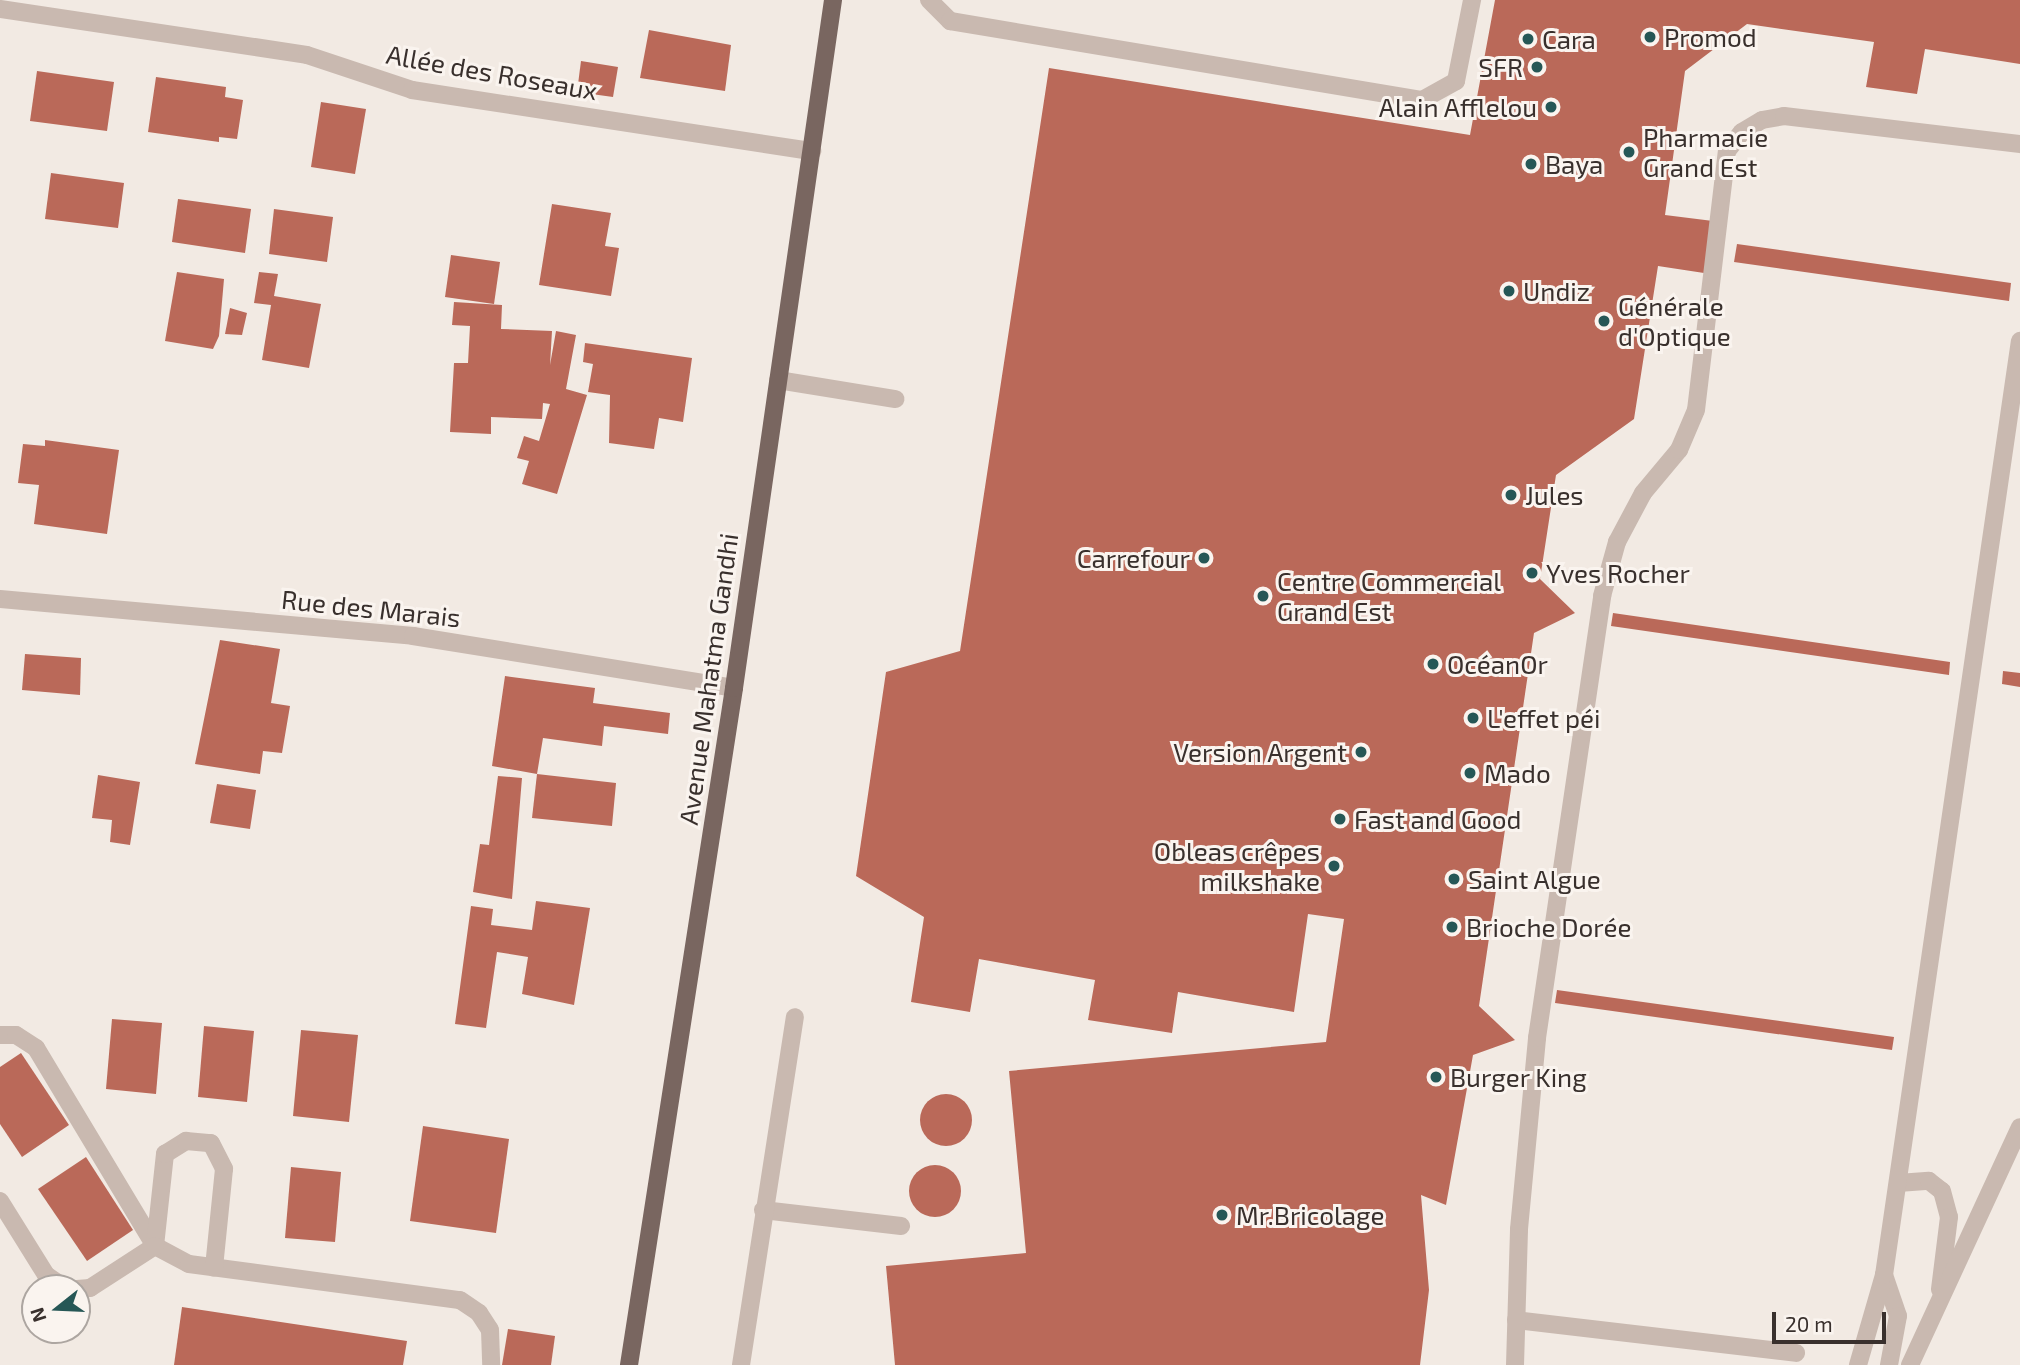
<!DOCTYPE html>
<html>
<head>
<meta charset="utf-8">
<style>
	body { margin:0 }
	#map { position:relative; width:2020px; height:1365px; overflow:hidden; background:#f2eae3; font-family:"Exo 2",sans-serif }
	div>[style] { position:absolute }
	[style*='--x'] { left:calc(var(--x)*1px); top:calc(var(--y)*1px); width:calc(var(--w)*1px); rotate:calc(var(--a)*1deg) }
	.building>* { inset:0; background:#ba6959 }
	.round { border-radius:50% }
	.minor>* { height:18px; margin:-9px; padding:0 9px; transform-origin:9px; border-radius:9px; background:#c9b9b0 }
	.major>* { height:18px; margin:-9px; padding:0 9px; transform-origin:9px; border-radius:9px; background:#796660 }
	.dots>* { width:19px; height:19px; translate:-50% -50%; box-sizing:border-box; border:4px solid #faf4ef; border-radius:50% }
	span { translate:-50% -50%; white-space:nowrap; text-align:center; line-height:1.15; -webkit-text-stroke:6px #faf4ef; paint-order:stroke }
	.poi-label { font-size:26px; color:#39302d }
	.left { translate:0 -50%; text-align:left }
	.right { translate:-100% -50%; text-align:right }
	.street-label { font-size:26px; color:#39302d }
	.north { position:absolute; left:21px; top:1274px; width:70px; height:70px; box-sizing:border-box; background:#faf4ef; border:2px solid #ada6a1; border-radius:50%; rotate:252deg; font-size:19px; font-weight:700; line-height:28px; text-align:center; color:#39302d }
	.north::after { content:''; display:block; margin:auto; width:24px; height:32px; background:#265756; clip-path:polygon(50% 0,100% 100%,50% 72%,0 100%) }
	.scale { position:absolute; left:1772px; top:1312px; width:114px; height:32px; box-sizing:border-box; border:4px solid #39302d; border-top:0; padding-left:9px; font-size:21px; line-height:24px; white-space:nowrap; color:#39302d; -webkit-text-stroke:5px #faf4ef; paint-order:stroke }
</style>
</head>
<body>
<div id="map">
	<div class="building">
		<div style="clip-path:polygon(1495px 0,2020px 0,2020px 64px,1925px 49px,1917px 94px,1866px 87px,1874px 42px,1747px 24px,1685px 71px,1665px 215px,1713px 221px,1704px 273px,1658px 266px,1634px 419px,1556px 475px,1540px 579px,1575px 613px,1534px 633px,1479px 1006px,1515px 1040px,1473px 1055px,1446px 1205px,1421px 1195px,1429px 1290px,1420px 1365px,895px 1365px,886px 1266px,1026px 1253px,1009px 1071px,1326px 1042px,1344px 919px,1308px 914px,1294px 1012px,1178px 992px,1172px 1033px,1088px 1020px,1095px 980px,979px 959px,970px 1012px,911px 1002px,924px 917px,856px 876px,886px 672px,960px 651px,1049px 68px,1470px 135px)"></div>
		<div style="clip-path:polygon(649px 30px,731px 45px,725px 91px,640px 78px)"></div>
		<div style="clip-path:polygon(581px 61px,618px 67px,613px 97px,577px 92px)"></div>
		<div style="clip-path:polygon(37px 71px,114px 82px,107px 131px,30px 121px)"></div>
		<div style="clip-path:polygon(156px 77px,226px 87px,225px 97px,243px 100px,237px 139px,219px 137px,219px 142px,148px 132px)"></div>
		<div style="clip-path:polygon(321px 102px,366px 109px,355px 174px,311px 167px)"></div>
		<div style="clip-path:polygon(51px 173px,124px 183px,118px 228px,45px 219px)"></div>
		<div style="clip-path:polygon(178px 199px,251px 209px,245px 253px,172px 242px)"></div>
		<div style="clip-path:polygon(552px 204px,611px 213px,605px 246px,619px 248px,611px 296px,539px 285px)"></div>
		<div style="clip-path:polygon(274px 209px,333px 217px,327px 262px,269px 254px)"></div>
		<div style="clip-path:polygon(1737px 244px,2011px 283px,2009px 301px,1734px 262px)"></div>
		<div style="clip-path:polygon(451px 255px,500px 262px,494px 304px,445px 297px)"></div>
		<div style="clip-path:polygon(177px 272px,224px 279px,219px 336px,213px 349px,165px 341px)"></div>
		<div style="clip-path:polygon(259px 272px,278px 274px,274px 296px,321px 304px,309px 368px,262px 360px,271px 305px,254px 303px)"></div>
		<div style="clip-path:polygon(454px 302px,502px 305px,501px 329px,552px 331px,550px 365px,556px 331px,576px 335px,566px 389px,587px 395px,557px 494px,522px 484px,529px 461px,517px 458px,524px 436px,539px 441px,550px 404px,543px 403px,542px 419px,491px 417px,491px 434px,450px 432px,454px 363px,468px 363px,470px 326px,452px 325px)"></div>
		<div style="clip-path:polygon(230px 308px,247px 313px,242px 335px,225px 334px)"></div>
		<div style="clip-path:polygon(585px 343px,692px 358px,683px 422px,659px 418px,654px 449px,609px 443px,610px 395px,588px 392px,593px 364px,583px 362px)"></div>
		<div style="clip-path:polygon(45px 440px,119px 450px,107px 534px,34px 524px,39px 485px,18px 483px,23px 444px,45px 446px)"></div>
		<div style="clip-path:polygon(1613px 613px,1950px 662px,1949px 675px,1611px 626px)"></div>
		<div style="clip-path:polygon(220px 640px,280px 649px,271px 703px,290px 706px,282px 753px,263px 751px,260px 774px,195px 764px)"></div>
		<div style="clip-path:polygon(25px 654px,81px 658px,80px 695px,22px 690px)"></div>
		<div style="clip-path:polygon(2003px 671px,2020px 673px,2020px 687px,2002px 684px)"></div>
		<div style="clip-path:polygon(505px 676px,595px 688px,593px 703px,670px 713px,668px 734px,604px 726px,602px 746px,543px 738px,537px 774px,492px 766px)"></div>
		<div style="clip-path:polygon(537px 774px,616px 783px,612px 826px,532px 818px)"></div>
		<div style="clip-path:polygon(98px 775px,140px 782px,130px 845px,110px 842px,112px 820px,92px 818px)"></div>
		<div style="clip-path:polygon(498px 776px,522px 778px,512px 899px,473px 892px,480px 844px,489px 845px)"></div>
		<div style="clip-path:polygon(217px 784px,256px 790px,250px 829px,210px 823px)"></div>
		<div style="clip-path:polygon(536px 901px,590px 908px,574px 1005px,522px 994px,528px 957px,497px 952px,486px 1028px,455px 1024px,471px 906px,493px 909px,491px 925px,532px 930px)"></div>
		<div style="clip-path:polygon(1557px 990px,1894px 1037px,1892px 1050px,1555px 1003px)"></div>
		<div style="clip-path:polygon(112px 1019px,162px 1023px,156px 1094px,106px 1089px)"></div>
		<div style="clip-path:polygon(204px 1026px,254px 1031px,247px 1102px,198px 1097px)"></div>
		<div style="clip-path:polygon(301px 1030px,358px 1035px,349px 1122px,293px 1116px)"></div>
		<div style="clip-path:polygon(21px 1053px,69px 1125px,22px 1157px,0 1124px,0 1067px)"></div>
		<div class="round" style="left:920px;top:1094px;width:52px;height:52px"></div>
		<div style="clip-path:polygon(423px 1126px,509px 1139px,496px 1233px,410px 1221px)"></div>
		<div style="clip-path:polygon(86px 1157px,133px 1230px,87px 1261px,38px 1189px)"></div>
		<div class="round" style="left:909px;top:1165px;width:52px;height:52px"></div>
		<div style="clip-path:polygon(291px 1167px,341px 1172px,335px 1242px,285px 1238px)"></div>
		<div style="clip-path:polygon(182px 1307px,407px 1341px,403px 1365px,174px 1365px)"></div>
		<div style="clip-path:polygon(508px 1329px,555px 1336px,551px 1365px,502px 1365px)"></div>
	</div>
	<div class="minor">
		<div style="--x:929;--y:0;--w:30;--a:45"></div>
		<div style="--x:950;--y:21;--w:479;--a:9.5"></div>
		<div style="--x:1422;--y:100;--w:39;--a:-29"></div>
		<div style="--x:1456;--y:81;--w:83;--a:-78.8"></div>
		<div style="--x:0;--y:9;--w:310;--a:8.5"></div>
		<div style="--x:307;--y:55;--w:111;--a:18.4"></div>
		<div style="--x:412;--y:90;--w:405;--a:8.7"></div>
		<div style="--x:778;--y:380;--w:119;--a:9.2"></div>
		<div style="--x:0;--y:599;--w:415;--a:5.1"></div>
		<div style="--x:413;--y:636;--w:325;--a:9.2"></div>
		<div style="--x:0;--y:1035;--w:16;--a:0"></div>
		<div style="--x:16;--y:1035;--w:24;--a:33"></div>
		<div style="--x:36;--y:1048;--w:231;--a:59"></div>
		<div style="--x:155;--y:1246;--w:38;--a:28"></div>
		<div style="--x:189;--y:1264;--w:273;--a:7.6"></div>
		<div style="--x:460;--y:1300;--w:23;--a:34"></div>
		<div style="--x:479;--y:1313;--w:20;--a:57"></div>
		<div style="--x:490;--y:1330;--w:35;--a:88"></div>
		<div style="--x:1898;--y:1183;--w:31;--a:-4"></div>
		<div style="--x:1929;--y:1181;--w:16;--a:38"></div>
		<div style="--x:1942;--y:1191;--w:27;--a:75"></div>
		<div style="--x:1949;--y:1217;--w:73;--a:97.1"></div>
		<div style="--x:0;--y:1201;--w:87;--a:58.1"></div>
		<div style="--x:46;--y:1275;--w:23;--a:34"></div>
		<div style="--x:763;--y:1210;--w:139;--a:6.6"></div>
		<div style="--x:155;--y:1246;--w:93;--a:-83.8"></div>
		<div style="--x:165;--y:1154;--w:25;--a:-32"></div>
		<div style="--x:186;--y:1141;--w:25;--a:5"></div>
		<div style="--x:211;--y:1143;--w:29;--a:63"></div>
		<div style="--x:224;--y:1169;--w:99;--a:95.8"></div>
		<div style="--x:1884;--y:1275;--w:43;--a:71.1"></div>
		<div style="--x:1898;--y:1316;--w:50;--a:100.4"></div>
		<div style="--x:77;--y:1289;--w:13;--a:-4"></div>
		<div style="--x:90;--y:1288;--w:77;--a:-32.9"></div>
		<div style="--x:1516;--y:1320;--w:282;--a:6.7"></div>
		<div style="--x:741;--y:1365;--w:352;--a:-81.2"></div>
		<div style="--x:1515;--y:1365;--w:136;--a:-88.3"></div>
		<div style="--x:1519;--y:1229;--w:192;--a:-84.6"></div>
		<div style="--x:1537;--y:1038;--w:447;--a:-81.6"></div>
		<div style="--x:1602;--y:596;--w:56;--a:-74.5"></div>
		<div style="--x:1617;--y:542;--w:55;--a:-62"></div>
		<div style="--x:1643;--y:493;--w:56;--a:-50.1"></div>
		<div style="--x:1679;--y:450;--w:43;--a:-67"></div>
		<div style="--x:1696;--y:410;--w:261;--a:-83.2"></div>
		<div style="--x:1727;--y:151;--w:24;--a:-52"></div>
		<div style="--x:1742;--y:132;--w:23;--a:-31"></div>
		<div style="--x:1762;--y:120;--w:22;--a:-10"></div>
		<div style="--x:1784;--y:116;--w:238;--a:6.8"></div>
		<div style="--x:1858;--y:1365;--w:94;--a:-73.9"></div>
		<div style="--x:1884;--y:1275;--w:944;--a:-81.72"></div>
		<div style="--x:1910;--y:1365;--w:262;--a:-65.2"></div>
	</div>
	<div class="major">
		<div style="--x:629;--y:1365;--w:685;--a:-81.18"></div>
		<div style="--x:734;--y:688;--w:695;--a:-81.81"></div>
	</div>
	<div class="dots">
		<div style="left:1650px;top:37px;background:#265756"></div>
		<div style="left:1528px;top:39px;background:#265756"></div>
		<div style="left:1537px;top:67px;background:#265756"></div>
		<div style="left:1551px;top:107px;background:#265756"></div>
		<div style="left:1629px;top:152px;background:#265756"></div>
		<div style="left:1531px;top:164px;background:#265756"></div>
		<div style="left:1509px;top:291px;background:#265756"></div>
		<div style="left:1604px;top:321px;background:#265756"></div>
		<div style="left:1511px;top:495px;background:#265756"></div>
		<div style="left:1204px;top:558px;background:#265756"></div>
		<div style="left:1532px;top:573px;background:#265756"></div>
		<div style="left:1263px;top:596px;background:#265756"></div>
		<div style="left:1433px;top:664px;background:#265756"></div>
		<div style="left:1473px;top:718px;background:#265756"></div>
		<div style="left:1361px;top:752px;background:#265756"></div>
		<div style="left:1470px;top:773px;background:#265756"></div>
		<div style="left:1340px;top:819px;background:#265756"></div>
		<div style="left:1334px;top:866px;background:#265756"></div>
		<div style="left:1454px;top:879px;background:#265756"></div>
		<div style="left:1452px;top:927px;background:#265756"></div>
		<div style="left:1436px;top:1077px;background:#265756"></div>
		<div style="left:1222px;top:1215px;background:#265756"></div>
	</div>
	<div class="poi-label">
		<span class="left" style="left:1664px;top:37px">Promod</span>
		<span class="left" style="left:1542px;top:39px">Cara</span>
		<span class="right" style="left:1523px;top:67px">SFR</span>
		<span class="right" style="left:1537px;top:107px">Alain Afflelou</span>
		<span class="left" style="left:1643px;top:152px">Pharmacie<br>Grand Est</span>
		<span class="left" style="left:1545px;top:164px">Baya</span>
		<span class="left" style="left:1523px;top:291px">Undiz</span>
		<span class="left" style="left:1618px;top:321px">Générale<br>d'Optique</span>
		<span class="left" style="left:1525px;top:495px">Jules</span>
		<span class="right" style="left:1190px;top:558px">Carrefour</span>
		<span class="left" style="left:1546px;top:573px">Yves Rocher</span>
		<span class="left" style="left:1277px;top:596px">Centre Commercial<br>Grand Est</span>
		<span class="left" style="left:1447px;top:664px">OcéanOr</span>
		<span class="left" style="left:1487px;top:718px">L'effet péi</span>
		<span class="right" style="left:1347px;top:752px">Version Argent</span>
		<span class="left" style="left:1484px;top:773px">Mado</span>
		<span class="left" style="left:1354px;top:819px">Fast and Good</span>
		<span class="right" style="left:1320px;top:866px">Obleas crêpes<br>milkshake</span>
		<span class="left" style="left:1468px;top:879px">Saint Algue</span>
		<span class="left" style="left:1466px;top:927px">Brioche Dorée</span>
		<span class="left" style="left:1450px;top:1077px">Burger King</span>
		<span class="left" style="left:1236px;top:1215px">Mr.Bricolage</span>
	</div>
	<div class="street-label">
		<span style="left:492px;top:72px;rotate:10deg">Allée des Roseaux</span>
		<span style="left:371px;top:608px;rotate:6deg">Rue des Marais</span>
		<span style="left:708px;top:679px;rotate:-82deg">Avenue Mahatma Gandhi</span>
	</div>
	<div class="north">N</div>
	<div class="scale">20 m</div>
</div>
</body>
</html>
